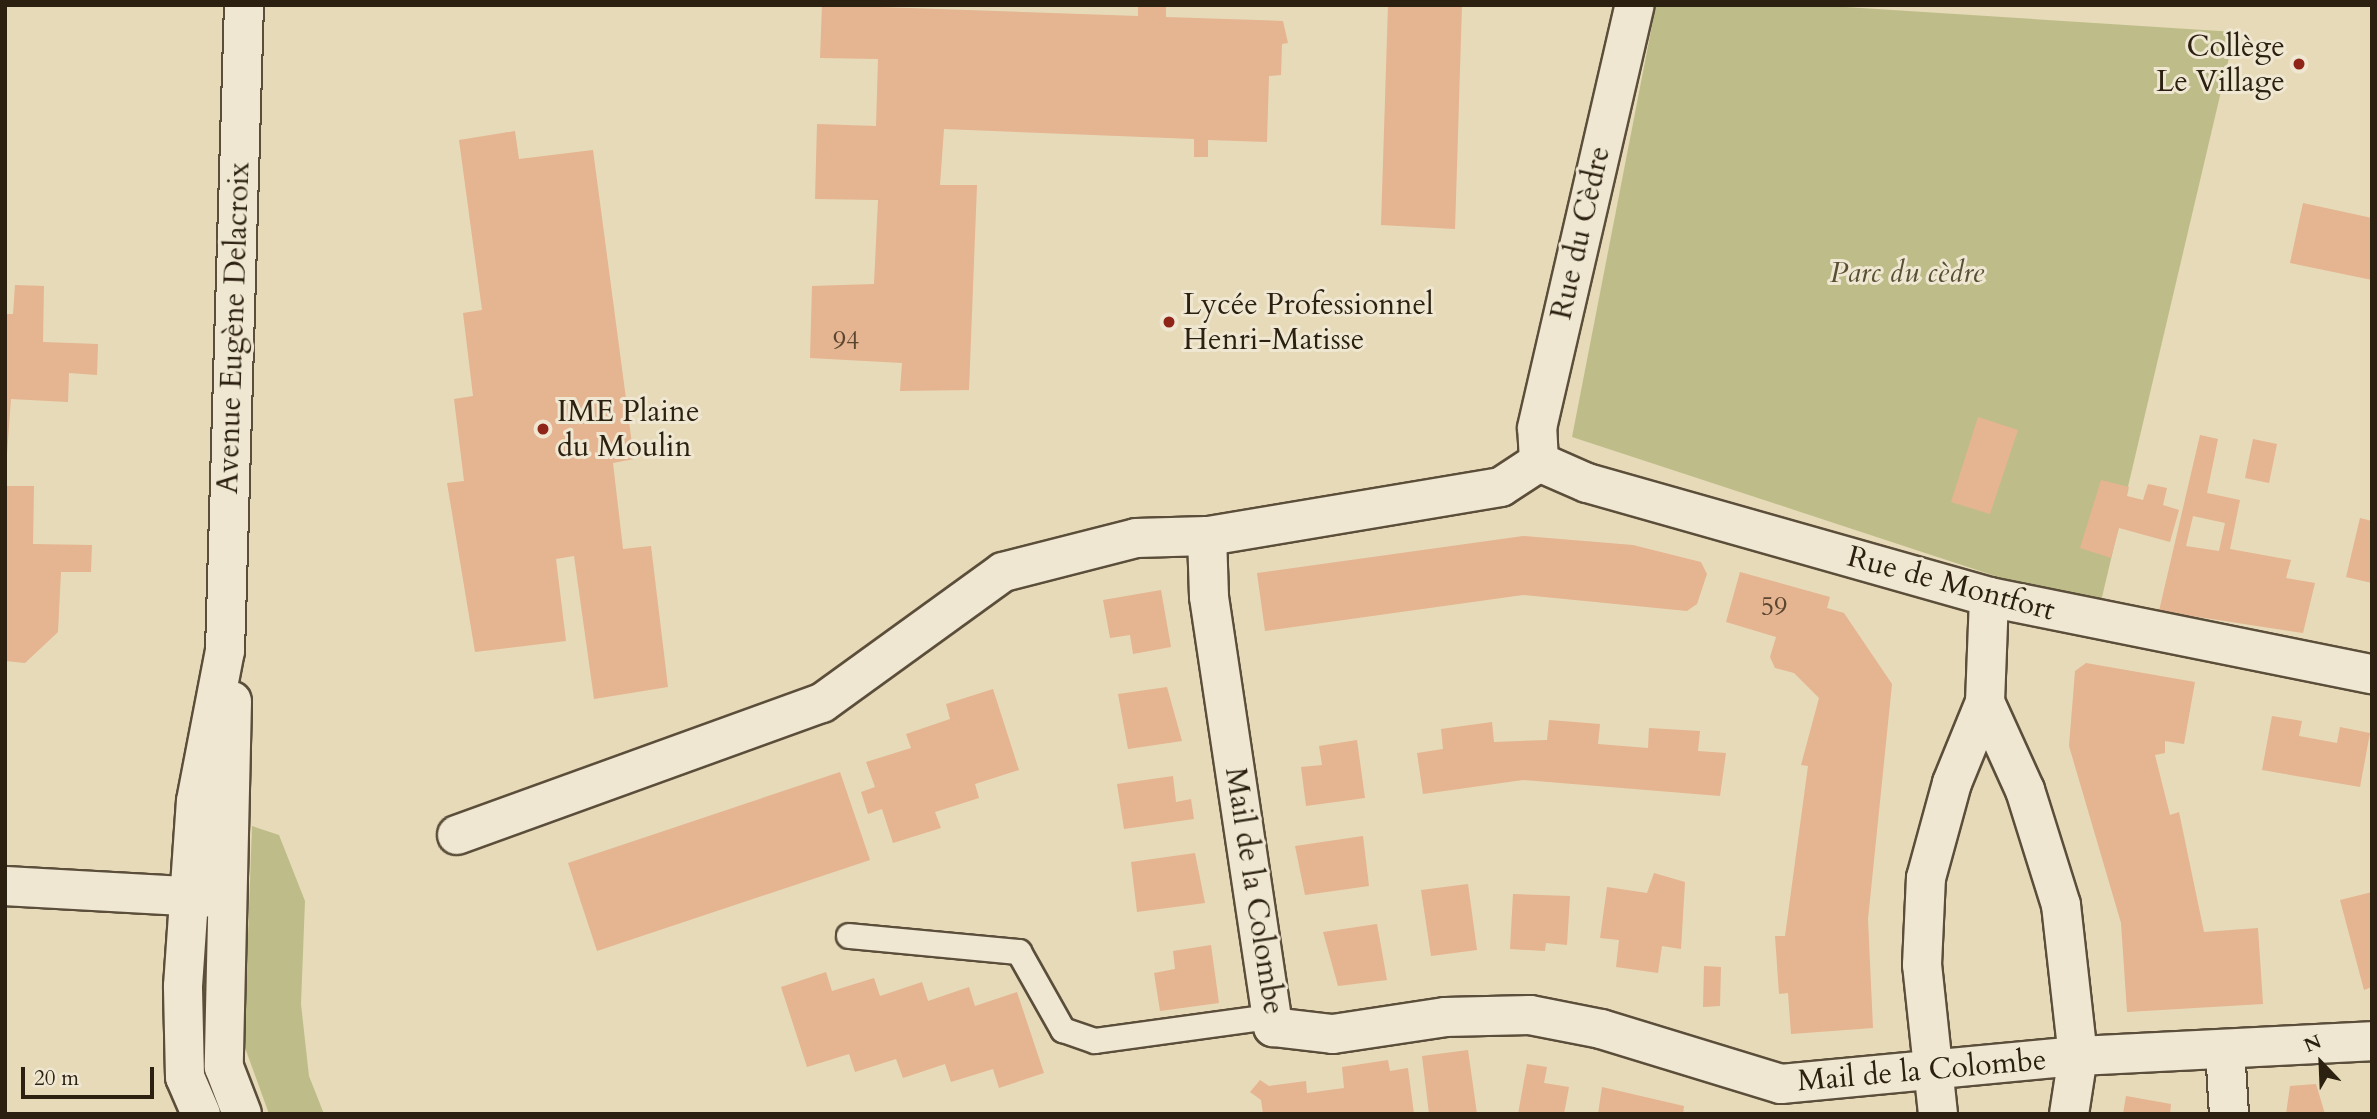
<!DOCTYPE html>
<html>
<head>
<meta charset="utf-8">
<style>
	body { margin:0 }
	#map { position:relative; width:2377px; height:1119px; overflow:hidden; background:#e7dab8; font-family:Cardo,serif }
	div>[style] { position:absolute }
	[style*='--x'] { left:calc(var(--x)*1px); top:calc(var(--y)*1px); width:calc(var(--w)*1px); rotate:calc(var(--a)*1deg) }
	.green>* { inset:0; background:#bebd89 }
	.building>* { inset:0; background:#e5b491 }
	.roads { filter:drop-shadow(2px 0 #5b4e3a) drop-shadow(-2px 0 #5b4e3a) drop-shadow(0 2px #5b4e3a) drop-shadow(0 -2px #5b4e3a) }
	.service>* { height:24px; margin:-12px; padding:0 12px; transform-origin:12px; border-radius:12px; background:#efe7d1 }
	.minor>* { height:38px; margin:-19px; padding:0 19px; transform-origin:19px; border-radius:19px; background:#efe7d1 }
	.secondary>* { height:38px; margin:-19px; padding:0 19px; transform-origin:19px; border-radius:19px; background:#efe7d1 }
	.dots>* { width:19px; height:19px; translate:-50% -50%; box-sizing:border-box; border:4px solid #efe7d1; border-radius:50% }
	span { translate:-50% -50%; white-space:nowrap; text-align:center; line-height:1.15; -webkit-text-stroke:6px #efe7d1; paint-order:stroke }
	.number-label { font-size:26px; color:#5a4530 }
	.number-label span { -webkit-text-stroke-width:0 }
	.poi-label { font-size:30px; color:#2c2010 }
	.right { translate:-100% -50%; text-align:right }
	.left { translate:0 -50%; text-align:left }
	.street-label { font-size:30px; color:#2c2010 }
	.park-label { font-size:30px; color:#584f34; font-style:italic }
	.frame { position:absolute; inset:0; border:7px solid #2c2010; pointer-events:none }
	.north { position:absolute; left:2286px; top:1028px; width:70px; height:70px; -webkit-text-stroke:5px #efe7d1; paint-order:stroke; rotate:337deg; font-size:19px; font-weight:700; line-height:28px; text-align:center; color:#2c2010 }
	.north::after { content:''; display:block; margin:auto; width:24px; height:32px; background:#2c2010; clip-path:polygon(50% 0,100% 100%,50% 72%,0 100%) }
	.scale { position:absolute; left:21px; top:1067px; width:133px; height:32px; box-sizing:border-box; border:4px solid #2c2010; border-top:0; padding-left:9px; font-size:21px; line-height:24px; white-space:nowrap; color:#2c2010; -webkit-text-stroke:5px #efe7d1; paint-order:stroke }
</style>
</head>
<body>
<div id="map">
	<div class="green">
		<div style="clip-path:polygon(1656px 5px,1814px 5px,2235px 32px,2099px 610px,1572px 437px)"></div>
		<div style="clip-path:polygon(252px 826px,279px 835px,305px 901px,301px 1004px,309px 1076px,324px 1114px,269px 1114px,244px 1045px)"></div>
	</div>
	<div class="building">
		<div style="clip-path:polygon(822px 5px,1138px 16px,1138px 5px,1166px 5px,1166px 17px,1283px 21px,1288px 43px,1282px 44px,1281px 75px,1269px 76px,1267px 142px,1208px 140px,1208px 157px,1194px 157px,1194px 139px,944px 129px,940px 185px,977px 185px,969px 390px,900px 391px,902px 363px,810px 358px,812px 286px,874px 284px,878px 200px,815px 199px,817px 124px,876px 126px,878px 59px,820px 58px)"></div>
		<div style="clip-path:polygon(1388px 5px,1462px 5px,1455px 229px,1381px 225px)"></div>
		<div style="clip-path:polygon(515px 131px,519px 159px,593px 150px,634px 459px,613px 463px,623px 549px,651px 546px,668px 687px,594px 699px,574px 556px,556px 559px,566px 641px,475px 652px,447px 483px,464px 481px,454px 399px,473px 396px,463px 313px,482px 310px,459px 140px)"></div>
		<div style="clip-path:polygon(2303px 203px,2372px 218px,2372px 280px,2290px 263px)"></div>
		<div style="clip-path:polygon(15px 285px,44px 286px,43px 342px,98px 344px,97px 375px,69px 373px,68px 402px,11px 399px,5px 481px,5px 314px,13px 314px)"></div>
		<div style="clip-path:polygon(1978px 417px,2018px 430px,1990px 514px,1951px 502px)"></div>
		<div style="clip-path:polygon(evenodd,2200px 435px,2218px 439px,2207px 493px,2240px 500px,2230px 549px,2291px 560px,2286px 578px,2315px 583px,2303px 633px,2159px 611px,2200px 435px,2193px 516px,2225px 523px,2219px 551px,2186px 546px,2193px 516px)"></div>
		<div style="clip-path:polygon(2253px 439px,2277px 444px,2269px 483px,2245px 478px)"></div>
		<div style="clip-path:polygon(2101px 480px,2129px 487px,2127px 496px,2143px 500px,2148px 484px,2167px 488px,2163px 505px,2179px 510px,2170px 542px,2119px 528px,2111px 558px,2080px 548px)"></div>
		<div style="clip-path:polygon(5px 486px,34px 486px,33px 544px,92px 545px,91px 572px,61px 572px,58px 632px,25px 663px,5px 661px)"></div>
		<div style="clip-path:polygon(2360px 518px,2372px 521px,2372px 583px,2346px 577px)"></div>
		<div style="clip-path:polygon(1523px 536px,1633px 545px,1701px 562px,1707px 574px,1697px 604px,1687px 611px,1523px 595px,1265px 631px,1257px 573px)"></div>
		<div style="clip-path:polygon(1740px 572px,1830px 597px,1827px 608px,1844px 613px,1892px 684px,1868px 919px,1873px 1028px,1791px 1034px,1788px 993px,1779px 994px,1775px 936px,1785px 936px,1808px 766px,1801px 765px,1819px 698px,1794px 673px,1775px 668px,1770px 657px,1776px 637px,1726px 622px)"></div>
		<div style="clip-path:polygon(1161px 590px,1171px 647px,1133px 654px,1130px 635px,1110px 638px,1103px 600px)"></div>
		<div style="clip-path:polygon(2086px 663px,2195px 682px,2184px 744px,2165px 741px,2165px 753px,2155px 755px,2170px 815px,2179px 812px,2204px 932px,2258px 928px,2263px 1004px,2127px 1012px,2121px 923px,2069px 746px,2075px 671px)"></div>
		<div style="clip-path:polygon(1167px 687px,1182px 741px,1128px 749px,1118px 694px)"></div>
		<div style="clip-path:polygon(993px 689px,1019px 770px,975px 784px,979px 798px,935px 812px,941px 828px,893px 843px,882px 809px,868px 814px,861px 792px,875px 787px,866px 762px,911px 748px,906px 734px,950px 719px,946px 704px)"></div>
		<div style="clip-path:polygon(2272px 716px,2302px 721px,2299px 736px,2337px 743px,2340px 727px,2370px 733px,2360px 787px,2262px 770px)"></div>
		<div style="clip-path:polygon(1549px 720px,1600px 724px,1598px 744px,1648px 748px,1649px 728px,1700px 731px,1698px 751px,1726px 753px,1720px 796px,1523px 780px,1423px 794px,1417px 753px,1443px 749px,1441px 729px,1492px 722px,1494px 742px,1547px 740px)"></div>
		<div style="clip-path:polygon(1357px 740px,1365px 798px,1306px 806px,1301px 767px,1322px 765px,1319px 746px)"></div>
		<div style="clip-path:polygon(840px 772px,870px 860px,597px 951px,568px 863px)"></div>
		<div style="clip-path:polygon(1173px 776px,1176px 802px,1191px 799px,1194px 819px,1124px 829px,1117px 784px)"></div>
		<div style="clip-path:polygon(1363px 836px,1369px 886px,1305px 895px,1295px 846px)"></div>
		<div style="clip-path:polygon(1195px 853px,1205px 903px,1137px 912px,1131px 862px)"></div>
		<div style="clip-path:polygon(1654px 873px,1685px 882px,1681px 949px,1662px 946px,1658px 973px,1616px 967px,1619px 940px,1600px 938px,1607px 887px,1647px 893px)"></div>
		<div style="clip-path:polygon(1468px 884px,1477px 950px,1431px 956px,1421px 890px)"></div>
		<div style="clip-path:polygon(2372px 892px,2372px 987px,2364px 990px,2340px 900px)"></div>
		<div style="clip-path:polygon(1513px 894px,1570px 896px,1567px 945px,1546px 943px,1545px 951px,1510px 949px)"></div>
		<div style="clip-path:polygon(1377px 924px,1387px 980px,1338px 986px,1323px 932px)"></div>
		<div style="clip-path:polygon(1211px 945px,1219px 1003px,1160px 1011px,1154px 973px,1175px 969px,1173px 951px)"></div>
		<div style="clip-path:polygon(1704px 966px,1721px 967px,1720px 1006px,1703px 1007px)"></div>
		<div style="clip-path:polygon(826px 972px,832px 991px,874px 978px,880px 996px,922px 982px,928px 1001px,969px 987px,975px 1006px,1017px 992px,1044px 1073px,999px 1088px,993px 1069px,951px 1082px,945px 1064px,903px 1078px,896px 1059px,855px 1072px,849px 1054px,807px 1067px,781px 987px)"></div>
		<div style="clip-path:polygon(1468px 1050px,1477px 1114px,1429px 1114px,1422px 1056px)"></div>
		<div style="clip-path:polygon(1388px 1060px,1390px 1071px,1408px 1068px,1414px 1114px,1263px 1114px,1261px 1100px,1250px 1092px,1260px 1080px,1269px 1086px,1306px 1081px,1307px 1093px,1344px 1088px,1342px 1067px)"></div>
		<div style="clip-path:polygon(1527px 1064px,1547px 1067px,1544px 1083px,1569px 1087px,1564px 1114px,1518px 1114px)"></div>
		<div style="clip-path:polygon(2316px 1084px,2325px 1114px,2286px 1114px,2290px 1086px)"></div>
		<div style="clip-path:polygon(1602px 1087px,1684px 1106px,1683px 1114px,1598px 1114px)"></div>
		<div style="clip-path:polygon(2126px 1096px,2171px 1104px,2170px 1114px,2123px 1114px)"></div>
	</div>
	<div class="roads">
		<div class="service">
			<div style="--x:849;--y:936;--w:171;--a:5.4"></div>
			<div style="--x:1019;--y:952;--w:90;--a:60.6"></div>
			<div style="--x:1063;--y:1030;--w:34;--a:19"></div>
			<div style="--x:1095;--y:1041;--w:178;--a:-7.8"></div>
		</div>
		<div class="minor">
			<div style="--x:1539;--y:462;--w:45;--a:146.7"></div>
			<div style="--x:1501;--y:487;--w:298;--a:170.5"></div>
			<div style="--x:1207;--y:536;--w:61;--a:88.1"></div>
			<div style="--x:1209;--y:597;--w:435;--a:81.5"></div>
			<div style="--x:1273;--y:1027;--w:60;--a:6.7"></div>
			<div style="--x:1333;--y:1034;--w:113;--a:-8.6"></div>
			<div style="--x:1445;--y:1017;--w:85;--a:-1.3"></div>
			<div style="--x:1530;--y:1015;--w:72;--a:11.2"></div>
			<div style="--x:1601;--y:1029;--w:188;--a:17"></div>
			<div style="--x:1781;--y:1084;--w:298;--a:-5.4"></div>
			<div style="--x:2078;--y:1056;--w:294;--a:-2.9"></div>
			<div style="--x:1539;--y:462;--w:52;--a:23.6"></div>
			<div style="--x:1587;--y:483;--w:418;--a:15.8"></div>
			<div style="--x:1989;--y:597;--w:391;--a:11.4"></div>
			<div style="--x:1539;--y:462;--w:34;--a:-93"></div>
			<div style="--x:1537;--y:428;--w:434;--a:-77"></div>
			<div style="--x:1985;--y:702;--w:105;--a:-87.8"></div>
			<div style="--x:457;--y:835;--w:388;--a:-19.9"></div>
			<div style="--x:822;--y:703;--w:223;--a:-35.9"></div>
			<div style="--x:1003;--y:572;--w:137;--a:-14.3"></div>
			<div style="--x:1136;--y:538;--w:71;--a:-1.6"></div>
			<div style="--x:5;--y:886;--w:218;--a:3.2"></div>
			<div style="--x:2225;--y:1049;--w:65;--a:86.5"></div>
			<div style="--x:1938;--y:1114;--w:150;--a:-96.1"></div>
			<div style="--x:1922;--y:965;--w:87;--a:-87.4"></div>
			<div style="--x:1926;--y:878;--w:98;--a:-74.7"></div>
			<div style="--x:1952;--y:783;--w:87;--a:-67.8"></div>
			<div style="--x:1985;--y:702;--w:97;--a:65.6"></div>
			<div style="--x:2025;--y:790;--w:121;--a:72.6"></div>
			<div style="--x:2061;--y:905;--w:152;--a:83.6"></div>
			<div style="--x:2078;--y:1056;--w:59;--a:98.8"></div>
		</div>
		<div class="secondary">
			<div style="--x:232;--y:701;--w:366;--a:91.3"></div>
			<div style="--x:224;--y:1067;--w:50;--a:69"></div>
			<div style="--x:201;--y:1114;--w:40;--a:-113.4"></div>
			<div style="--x:185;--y:1077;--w:91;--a:-91.3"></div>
			<div style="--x:183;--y:986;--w:185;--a:-86"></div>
			<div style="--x:196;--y:801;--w:153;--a:-79.1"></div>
			<div style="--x:225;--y:651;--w:646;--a:-88.32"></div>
		</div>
	</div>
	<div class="dots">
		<div style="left:2299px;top:64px;background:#8f2418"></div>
		<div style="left:1169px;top:322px;background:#8f2418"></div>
		<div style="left:543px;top:429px;background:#8f2418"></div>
	</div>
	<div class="number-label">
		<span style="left:846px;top:341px">94</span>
		<span style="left:1774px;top:607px">59</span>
	</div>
	<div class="poi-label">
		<span class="right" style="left:2285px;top:64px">Collège<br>Le Village</span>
		<span class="left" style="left:1183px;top:322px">Lycée Professionnel<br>Henri-Matisse</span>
		<span class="left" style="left:557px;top:429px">IME Plaine<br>du Moulin</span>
	</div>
	<div class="street-label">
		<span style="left:1581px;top:233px;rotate:-77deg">Rue du Cèdre</span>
		<span style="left:234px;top:328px;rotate:-88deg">Avenue Eugène Delacroix</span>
		<span style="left:1951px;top:584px;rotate:15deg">Rue de Montfort</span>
		<span style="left:1254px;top:891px;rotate:81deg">Mail de la Colombe</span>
		<span style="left:1922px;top:1071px;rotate:-5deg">Mail de la Colombe</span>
	</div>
	<div class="park-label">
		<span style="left:1907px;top:273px">Parc du cèdre</span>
	</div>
	<div class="frame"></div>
	<div class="north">N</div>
	<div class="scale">20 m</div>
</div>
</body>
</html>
